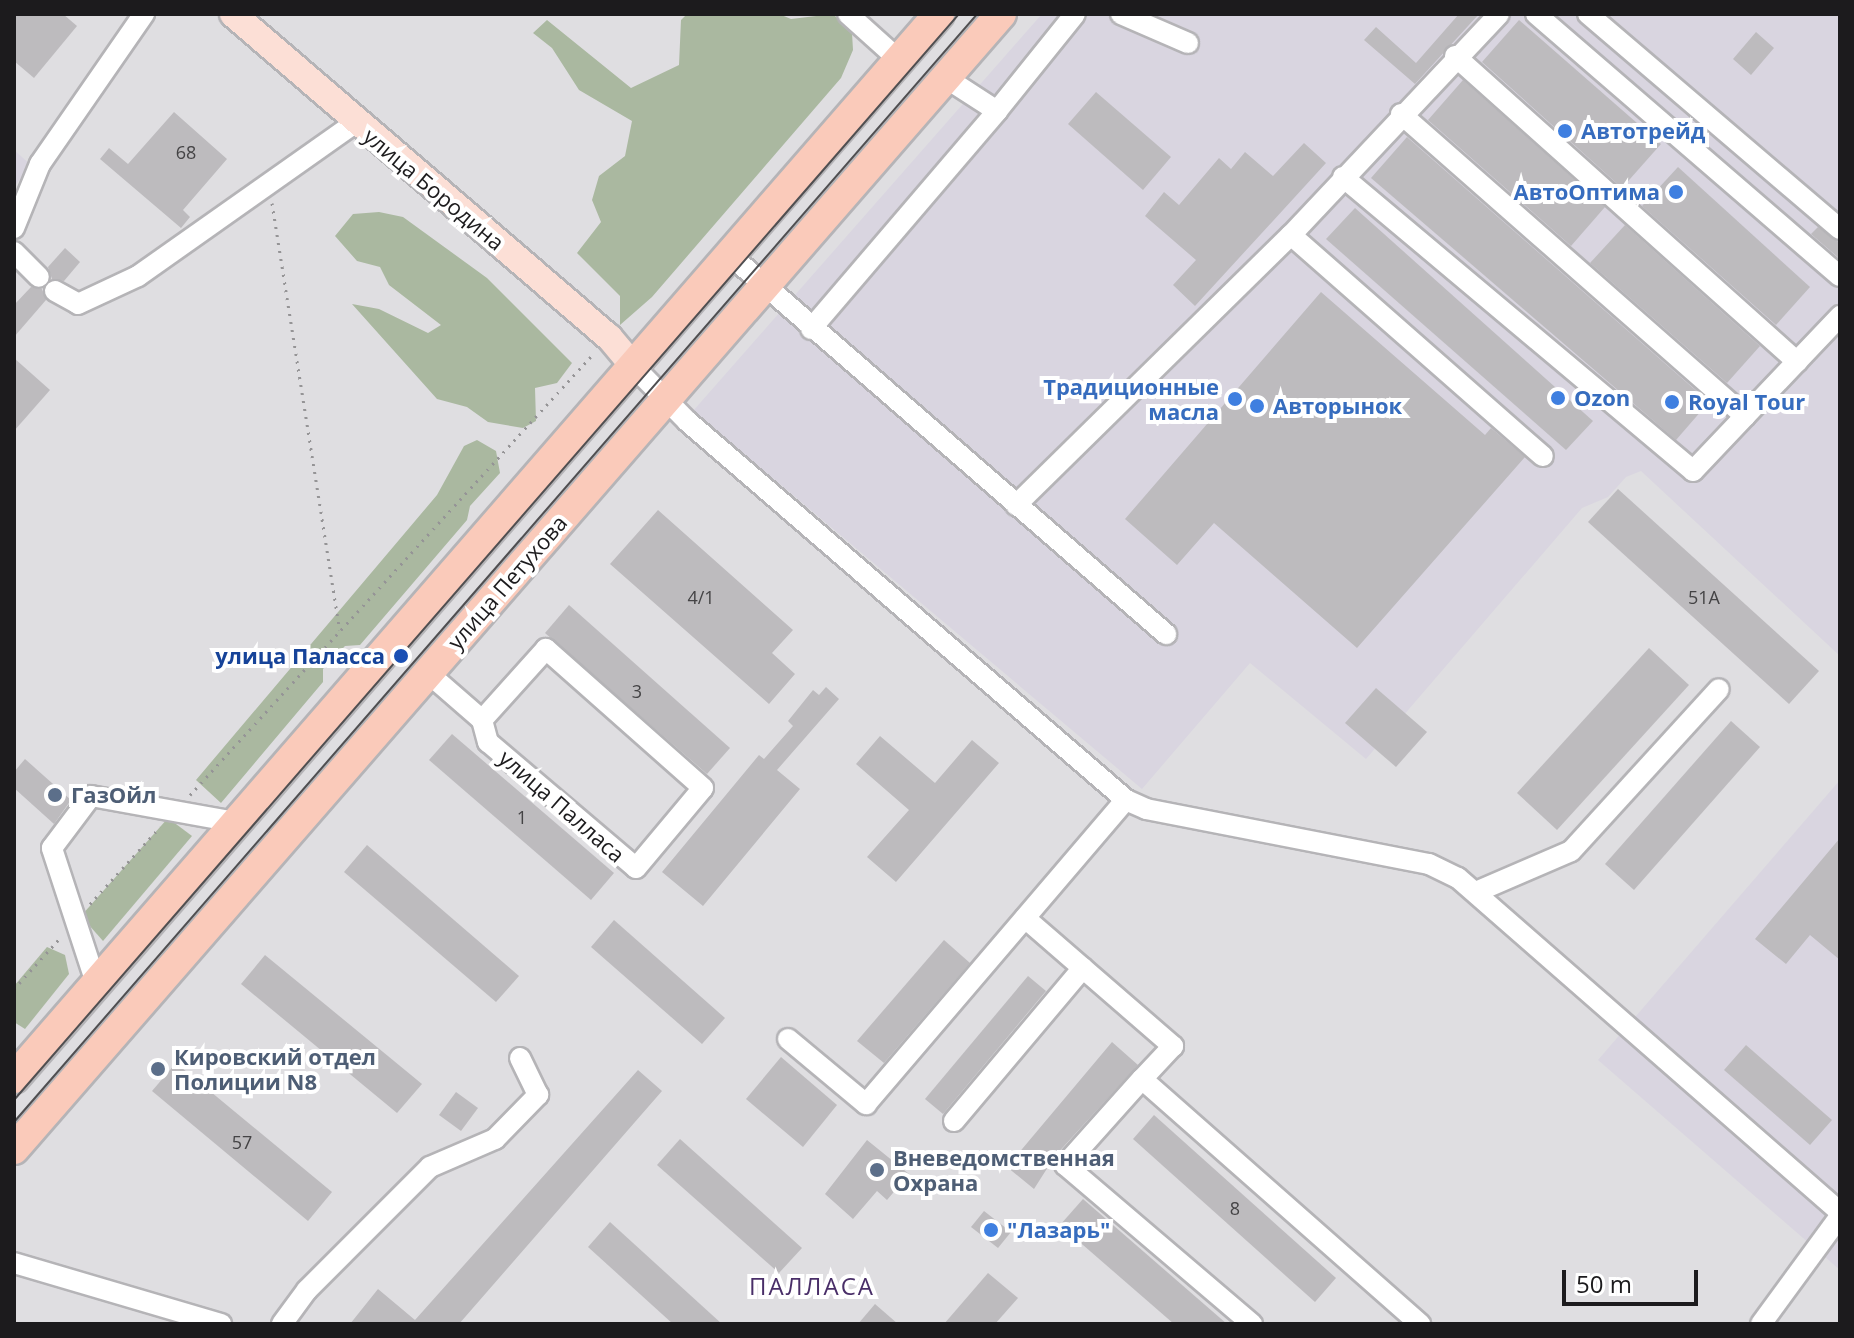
<!DOCTYPE html>
<html>
<head>
<meta charset="utf-8">
<style>
	body { margin:0 }
	#map { position:relative; width:1854px; height:1338px; overflow:hidden; background:#dfdee1; font-family:"Open Sans",sans-serif }
	div>[style] { position:absolute }
	[style*='--x'] { left:calc(var(--x)*1px); top:calc(var(--y)*1px); width:calc(var(--w)*1px); rotate:calc(var(--a)*1deg) }
	.built>* { inset:0; background:#d9d5e0 }
	.green>* { inset:0; background:#aab8a0 }
	.building>* { inset:0; background:#bdbbbe }
	.path>* { height:3px; margin-top:-1.5px; transform-origin:0; background:repeating-linear-gradient(90deg,#959496 0 2px,transparent 0 8px) }
	.roads { filter:drop-shadow(2px 0 #b5b4b7) drop-shadow(-2px 0 #b5b4b7) drop-shadow(0 2px #b5b4b7) drop-shadow(0 -2px #b5b4b7) }
	.minor>* { height:20px; margin:-10px; padding:0 10px; transform-origin:10px; border-radius:10px; background:#fff }
	.major>* { height:26px; margin:-13px; padding:0 13px; transform-origin:13px; border-radius:13px; background:#fcdfd6 }
	.highway>* { height:30px; margin:-15px; padding:0 15px; transform-origin:15px; border-radius:15px; background:#facaba }
	.tram>* { height:2px; margin:-1px; padding:0 1px; transform-origin:1px; border-radius:1px; background:#504f51 }
	.dots>* { width:22px; height:22px; translate:-50% -50%; box-sizing:border-box; border:4px solid #fff; border-radius:50% }
	span { translate:-50% -50%; white-space:nowrap; text-align:center; line-height:1.15; -webkit-text-stroke:8px #fff; paint-order:stroke }
	.number-label { font-size:18px; color:#444345 }
	.number-label span { -webkit-text-stroke-width:0 }
	.shop-label { font-size:22px; color:#366cbe; font-weight:700 }
	.left { translate:0 -50%; text-align:left }
	.right { translate:-100% -50%; text-align:right }
	.street-label { font-size:22px; color:#1c1b1d }
	.transit-label { font-size:22px; color:#164399; font-weight:700 }
	.service-label { font-size:22px; color:#4e5e75; font-weight:700 }
	.neighbourhood-label { font-size:24px; color:#492e68; letter-spacing:2px }
	.frame { position:absolute; inset:0; border:16px solid #1c1b1d; pointer-events:none }
	.scale { position:absolute; left:1562px; top:1270px; width:136px; height:36px; box-sizing:border-box; border:4px solid #1c1b1d; border-top:0; padding-left:10px; font-size:24px; line-height:28px; white-space:nowrap; color:#1c1b1d; -webkit-text-stroke:6px #fff; paint-order:stroke }
</style>
</head>
<body>
<div id="map">
	<div class="built">
		<div style="clip-path:polygon(1042px 14px,1840px 14px,1840px 656px,1641px 471px,1626px 477px,1608px 497px,1582px 508px,1366px 759px,1250px 663px,1142px 789px,693px 411px)"></div>
		<div style="clip-path:polygon(14px 150px,31px 165px,14px 187px)"></div>
		<div style="clip-path:polygon(1840px 780px,1840px 1270px,1598px 1060px)"></div>
	</div>
	<div class="green">
		<div style="clip-path:polygon(687px 14px,779px 14px,791px 19px,833px 14px,852px 33px,853px 50px,841px 78px,652px 297px,620px 325px,620px 296px,577px 253px,601px 222px,592px 200px,599px 176px,625px 156px,632px 121px,579px 90px,552px 48px,533px 33px,547px 20px,631px 88px,679px 65px,681px 20px)"></div>
		<div style="clip-path:polygon(379px 212px,403px 217px,487px 278px,572px 363px,557px 383px,535px 388px,536px 421px,523px 428px,488px 422px,467px 407px,437px 399px,352px 304px,379px 309px,428px 333px,441px 325px,389px 285px,380px 267px,357px 261px,335px 236px,353px 214px)"></div>
		<div style="clip-path:polygon(477px 440px,496px 451px,500px 473px,470px 506px,467px 520px,360px 645px,345px 646px,323px 669px,323px 682px,221px 803px,196px 780px,437px 495px,464px 446px)"></div>
		<div style="clip-path:polygon(168px 818px,192px 836px,103px 941px,81px 916px)"></div>
		<div style="clip-path:polygon(47px 947px,65px 955px,69px 974px,25px 1029px,14px 1022px,14px 986px)"></div>
	</div>
	<div class="building">
		<div style="clip-path:polygon(14px 14px,63px 14px,77px 26px,34px 78px,14px 61px)"></div>
		<div style="clip-path:polygon(1459px 14px,1479px 14px,1415px 84px,1364px 40px,1376px 27px,1416px 63px)"></div>
		<div style="clip-path:polygon(1519px 20px,1661px 144px,1622px 188px,1482px 62px)"></div>
		<div style="clip-path:polygon(1756px 32px,1774px 48px,1751px 75px,1733px 59px)"></div>
		<div style="clip-path:polygon(1463px 80px,1605px 207px,1571px 246px,1428px 120px)"></div>
		<div style="clip-path:polygon(1096px 92px,1171px 157px,1143px 190px,1068px 124px)"></div>
		<div style="clip-path:polygon(174px 112px,227px 159px,183px 210px,190px 217px,181px 228px,100px 159px,109px 148px,128px 164px)"></div>
		<div style="clip-path:polygon(1407px 137px,1709px 402px,1676px 440px,1371px 178px)"></div>
		<div style="clip-path:polygon(1304px 143px,1326px 163px,1195px 306px,1173px 285px,1196px 260px,1145px 216px,1164px 192px,1179px 205px,1219px 158px,1231px 169px,1245px 152px,1273px 176px)"></div>
		<div style="clip-path:polygon(1678px 167px,1810px 287px,1776px 325px,1642px 206px)"></div>
		<div style="clip-path:polygon(1355px 208px,1593px 421px,1566px 450px,1326px 239px)"></div>
		<div style="clip-path:polygon(1625px 225px,1760px 346px,1727px 383px,1590px 263px)"></div>
		<div style="clip-path:polygon(1818px 227px,1840px 243px,1840px 259px,1811px 234px)"></div>
		<div style="clip-path:polygon(65px 248px,80px 262px,64px 281px,52px 279px,48px 267px)"></div>
		<div style="clip-path:polygon(31px 287px,42px 289px,46px 300px,14px 337px,14px 305px)"></div>
		<div style="clip-path:polygon(1321px 292px,1485px 435px,1491px 428px,1525px 457px,1357px 648px,1214px 523px,1177px 565px,1125px 519px)"></div>
		<div style="clip-path:polygon(14px 358px,50px 390px,14px 431px)"></div>
		<div style="clip-path:polygon(1618px 489px,1819px 671px,1789px 704px,1588px 522px)"></div>
		<div style="clip-path:polygon(658px 510px,793px 630px,772px 653px,795px 674px,769px 704px,610px 564px)"></div>
		<div style="clip-path:polygon(569px 605px,730px 748px,707px 774px,545px 633px)"></div>
		<div style="clip-path:polygon(1649px 648px,1689px 685px,1557px 830px,1517px 793px)"></div>
		<div style="clip-path:polygon(826px 687px,839px 699px,777px 770px,800px 789px,703px 906px,662px 872px,759px 755px,764px 759px,793px 726px,788px 721px,813px 690px,819px 695px)"></div>
		<div style="clip-path:polygon(1376px 688px,1427px 732px,1396px 767px,1345px 723px)"></div>
		<div style="clip-path:polygon(1731px 721px,1760px 747px,1634px 890px,1605px 864px)"></div>
		<div style="clip-path:polygon(452px 734px,614px 873px,591px 900px,429px 760px)"></div>
		<div style="clip-path:polygon(880px 736px,935px 783px,972px 740px,999px 763px,896px 882px,867px 857px,909px 810px,856px 764px)"></div>
		<div style="clip-path:polygon(25px 759px,71px 800px,54px 824px,14px 788px,14px 772px)"></div>
		<div style="clip-path:polygon(1840px 838px,1840px 960px,1810px 935px,1786px 964px,1755px 939px)"></div>
		<div style="clip-path:polygon(367px 845px,519px 976px,496px 1002px,344px 872px)"></div>
		<div style="clip-path:polygon(614px 920px,725px 1018px,702px 1044px,591px 947px)"></div>
		<div style="clip-path:polygon(944px 940px,970px 963px,884px 1063px,857px 1041px)"></div>
		<div style="clip-path:polygon(265px 955px,422px 1084px,397px 1113px,241px 984px)"></div>
		<div style="clip-path:polygon(1028px 976px,1046px 991px,943px 1114px,925px 1099px)"></div>
		<div style="clip-path:polygon(1112px 1042px,1138px 1065px,1055px 1156px,1034px 1189px,1007px 1167px)"></div>
		<div style="clip-path:polygon(1746px 1045px,1832px 1120px,1810px 1145px,1724px 1070px)"></div>
		<div style="clip-path:polygon(781px 1057px,837px 1105px,803px 1147px,746px 1099px)"></div>
		<div style="clip-path:polygon(176px 1063px,332px 1192px,308px 1221px,152px 1091px)"></div>
		<div style="clip-path:polygon(638px 1070px,662px 1091px,459px 1324px,350px 1324px,378px 1289px,415px 1320px)"></div>
		<div style="clip-path:polygon(456px 1092px,478px 1108px,461px 1131px,439px 1115px)"></div>
		<div style="clip-path:polygon(1154px 1115px,1336px 1278px,1315px 1302px,1133px 1139px)"></div>
		<div style="clip-path:polygon(680px 1139px,802px 1248px,779px 1273px,657px 1165px)"></div>
		<div style="clip-path:polygon(867px 1140px,909px 1174px,887px 1200px,877px 1191px,853px 1219px,825px 1194px)"></div>
		<div style="clip-path:polygon(1083px 1199px,1227px 1324px,1174px 1324px,1060px 1225px)"></div>
		<div style="clip-path:polygon(984px 1211px,1011px 1232px,998px 1248px,971px 1227px)"></div>
		<div style="clip-path:polygon(610px 1222px,722px 1324px,673px 1324px,588px 1247px)"></div>
		<div style="clip-path:polygon(988px 1273px,1018px 1298px,995px 1324px,944px 1324px)"></div>
		<div style="clip-path:polygon(875px 1304px,898px 1324px,858px 1324px)"></div>
	</div>
	<div class="path">
		<div style="--x:272;--y:203;--w:432;--a:81"></div>
		<div style="--x:190;--y:795;--w:600;--a:-47.57"></div>
		<div style="--x:90;--y:904;--w:104;--a:-47.7"></div>
		<div style="--x:14;--y:989;--w:70;--a:-47.9"></div>
	</div>
	<div class="roads">
		<div class="minor">
			<div style="--x:848;--y:14;--w:69;--a:42"></div>
			<div style="--x:1121;--y:14;--w:73;--a:23.4"></div>
			<div style="--x:1536;--y:14;--w:401;--a:40.8"></div>
			<div style="--x:1588;--y:14;--w:331;--a:40.5"></div>
			<div style="--x:1455;--y:56;--w:459;--a:41.8"></div>
			<div style="--x:946;--y:78;--w:61;--a:32.9"></div>
			<div style="--x:997;--y:111;--w:124;--a:-51.2"></div>
			<div style="--x:1401;--y:114;--w:458;--a:41.3"></div>
			<div style="--x:1343;--y:177;--w:457;--a:40"></div>
			<div style="--x:1693;--y:471;--w:214;--a:-46.5"></div>
			<div style="--x:14;--y:228;--w:69;--a:-67.9"></div>
			<div style="--x:40;--y:164;--w:183;--a:-55.3"></div>
			<div style="--x:1291;--y:235;--w:335;--a:41.3"></div>
			<div style="--x:14;--y:252;--w:35;--a:45"></div>
			<div style="--x:730;--y:255;--w:578;--a:41"></div>
			<div style="--x:55;--y:291;--w:26;--a:29"></div>
			<div style="--x:78;--y:304;--w:66;--a:-25"></div>
			<div style="--x:138;--y:276;--w:266;--a:-35.2"></div>
			<div style="--x:811;--y:329;--w:287;--a:-49.5"></div>
			<div style="--x:633;--y:366;--w:77;--a:45.5"></div>
			<div style="--x:687;--y:421;--w:580;--a:40.8"></div>
			<div style="--x:1126;--y:800;--w:22;--a:24"></div>
			<div style="--x:1146;--y:809;--w:288;--a:11"></div>
			<div style="--x:1429;--y:864;--w:32;--a:26"></div>
			<div style="--x:1458;--y:878;--w:507;--a:41.16"></div>
			<div style="--x:1016;--y:505;--w:385;--a:-44.5"></div>
			<div style="--x:1291;--y:235;--w:303;--a:-46.7"></div>
			<div style="--x:428;--y:673;--w:72;--a:41"></div>
			<div style="--x:482;--y:720;--w:23;--a:75"></div>
			<div style="--x:488;--y:742;--w:194;--a:40.4"></div>
			<div style="--x:636;--y:868;--w:104;--a:-50.1"></div>
			<div style="--x:703;--y:788;--w:210;--a:-138.5"></div>
			<div style="--x:546;--y:649;--w:96;--a:132"></div>
			<div style="--x:1476;--y:892;--w:103;--a:-23.3"></div>
			<div style="--x:1571;--y:851;--w:219;--a:-47.6"></div>
			<div style="--x:1025;--y:918;--w:196;--a:40.9"></div>
			<div style="--x:1173;--y:1046;--w:45;--a:133.2"></div>
			<div style="--x:96;--y:983;--w:142;--a:-108.1"></div>
			<div style="--x:52;--y:848;--w:65;--a:-53.1"></div>
			<div style="--x:91;--y:796;--w:147;--a:10.2"></div>
			<div style="--x:788;--y:1039;--w:102;--a:39.8"></div>
			<div style="--x:866;--y:1104;--w:400;--a:-49.5"></div>
			<div style="--x:954;--y:1121;--w:200;--a:-49.9"></div>
			<div style="--x:14;--y:1263;--w:216;--a:16.4"></div>
			<div style="--x:282;--y:1324;--w:42;--a:-53.7"></div>
			<div style="--x:307;--y:1290;--w:174;--a:-45"></div>
			<div style="--x:430;--y:1167;--w:71;--a:-23.3"></div>
			<div style="--x:495;--y:1139;--w:62;--a:-45.7"></div>
			<div style="--x:538;--y:1095;--w:41;--a:-115.9"></div>
			<div style="--x:1252;--y:1324;--w:245;--a:-139.6"></div>
			<div style="--x:1065;--y:1165;--w:115;--a:-48.2"></div>
			<div style="--x:1142;--y:1079;--w:371;--a:41.4"></div>
			<div style="--x:1761;--y:1324;--w:134;--a:-53.8"></div>
		</div>
		<div class="major">
			<div style="--x:233;--y:14;--w:496;--a:40.7"></div>
			<div style="--x:609;--y:337;--w:38;--a:50"></div>
		</div>
		<div class="highway">
			<div style="--x:14;--y:1078;--w:1410;--a:-49"></div>
			<div style="--x:14;--y:1149;--w:1504;--a:-48.99"></div>
		</div>
	</div>
	<div class="tram">
		<div style="--x:14;--y:1100;--w:1440;--a:-48.97"></div>
		<div style="--x:14;--y:1122;--w:1468;--a:-49"></div>
	</div>
	<div class="dots">
		<div style="left:1565px;top:131px;background:#3f7fe0"></div>
		<div style="left:1676px;top:192px;background:#3f7fe0"></div>
		<div style="left:1558px;top:398px;background:#3f7fe0"></div>
		<div style="left:1235px;top:399px;background:#3f7fe0"></div>
		<div style="left:1672px;top:402px;background:#3f7fe0"></div>
		<div style="left:1257px;top:406px;background:#3f7fe0"></div>
		<div style="left:401px;top:656px;background:#1a4fb4"></div>
		<div style="left:55px;top:795px;background:#5c6f8a"></div>
		<div style="left:158px;top:1069px;background:#5c6f8a"></div>
		<div style="left:877px;top:1170px;background:#5c6f8a"></div>
		<div style="left:991px;top:1230px;background:#3f7fe0"></div>
	</div>
	<div class="number-label">
		<span style="left:186px;top:152px">68</span>
		<span style="left:701px;top:597px">4/1</span>
		<span style="left:1704px;top:597px">51А</span>
		<span style="left:637px;top:691px">3</span>
		<span style="left:522px;top:817px">1</span>
		<span style="left:242px;top:1142px">57</span>
		<span style="left:1235px;top:1208px">8</span>
	</div>
	<div class="shop-label">
		<span class="left" style="left:1581px;top:131px">Автотрейд</span>
		<span class="right" style="left:1660px;top:192px">АвтоОптима</span>
		<span class="right" style="left:1219px;top:399px">Традиционные<br>масла</span>
		<span class="left" style="left:1574px;top:398px">Ozon</span>
		<span class="left" style="left:1688px;top:402px">Royal Tour</span>
		<span class="left" style="left:1273px;top:406px">Авторынок</span>
		<span class="left" style="left:1007px;top:1230px">"Лазарь"</span>
	</div>
	<div class="street-label">
		<span style="left:434px;top:189px;rotate:40deg">улица Бородина</span>
		<span style="left:507px;top:582px;rotate:-49deg">улица Петухова</span>
		<span style="left:562px;top:806px;rotate:41deg">улица Палласа</span>
	</div>
	<div class="transit-label">
		<span class="right" style="left:385px;top:656px">улица Паласса</span>
	</div>
	<div class="service-label">
		<span class="left" style="left:71px;top:795px">ГазОйл</span>
		<span class="left" style="left:174px;top:1069px">Кировский отдел<br>Полиции N8</span>
		<span class="left" style="left:893px;top:1170px">Вневедомственная<br>Охрана</span>
	</div>
	<div class="neighbourhood-label">
		<span style="left:812px;top:1286px">ПАЛЛАСА</span>
	</div>
	<div class="frame"></div>
	<div class="scale">50 m</div>
</div>
</body>
</html>
